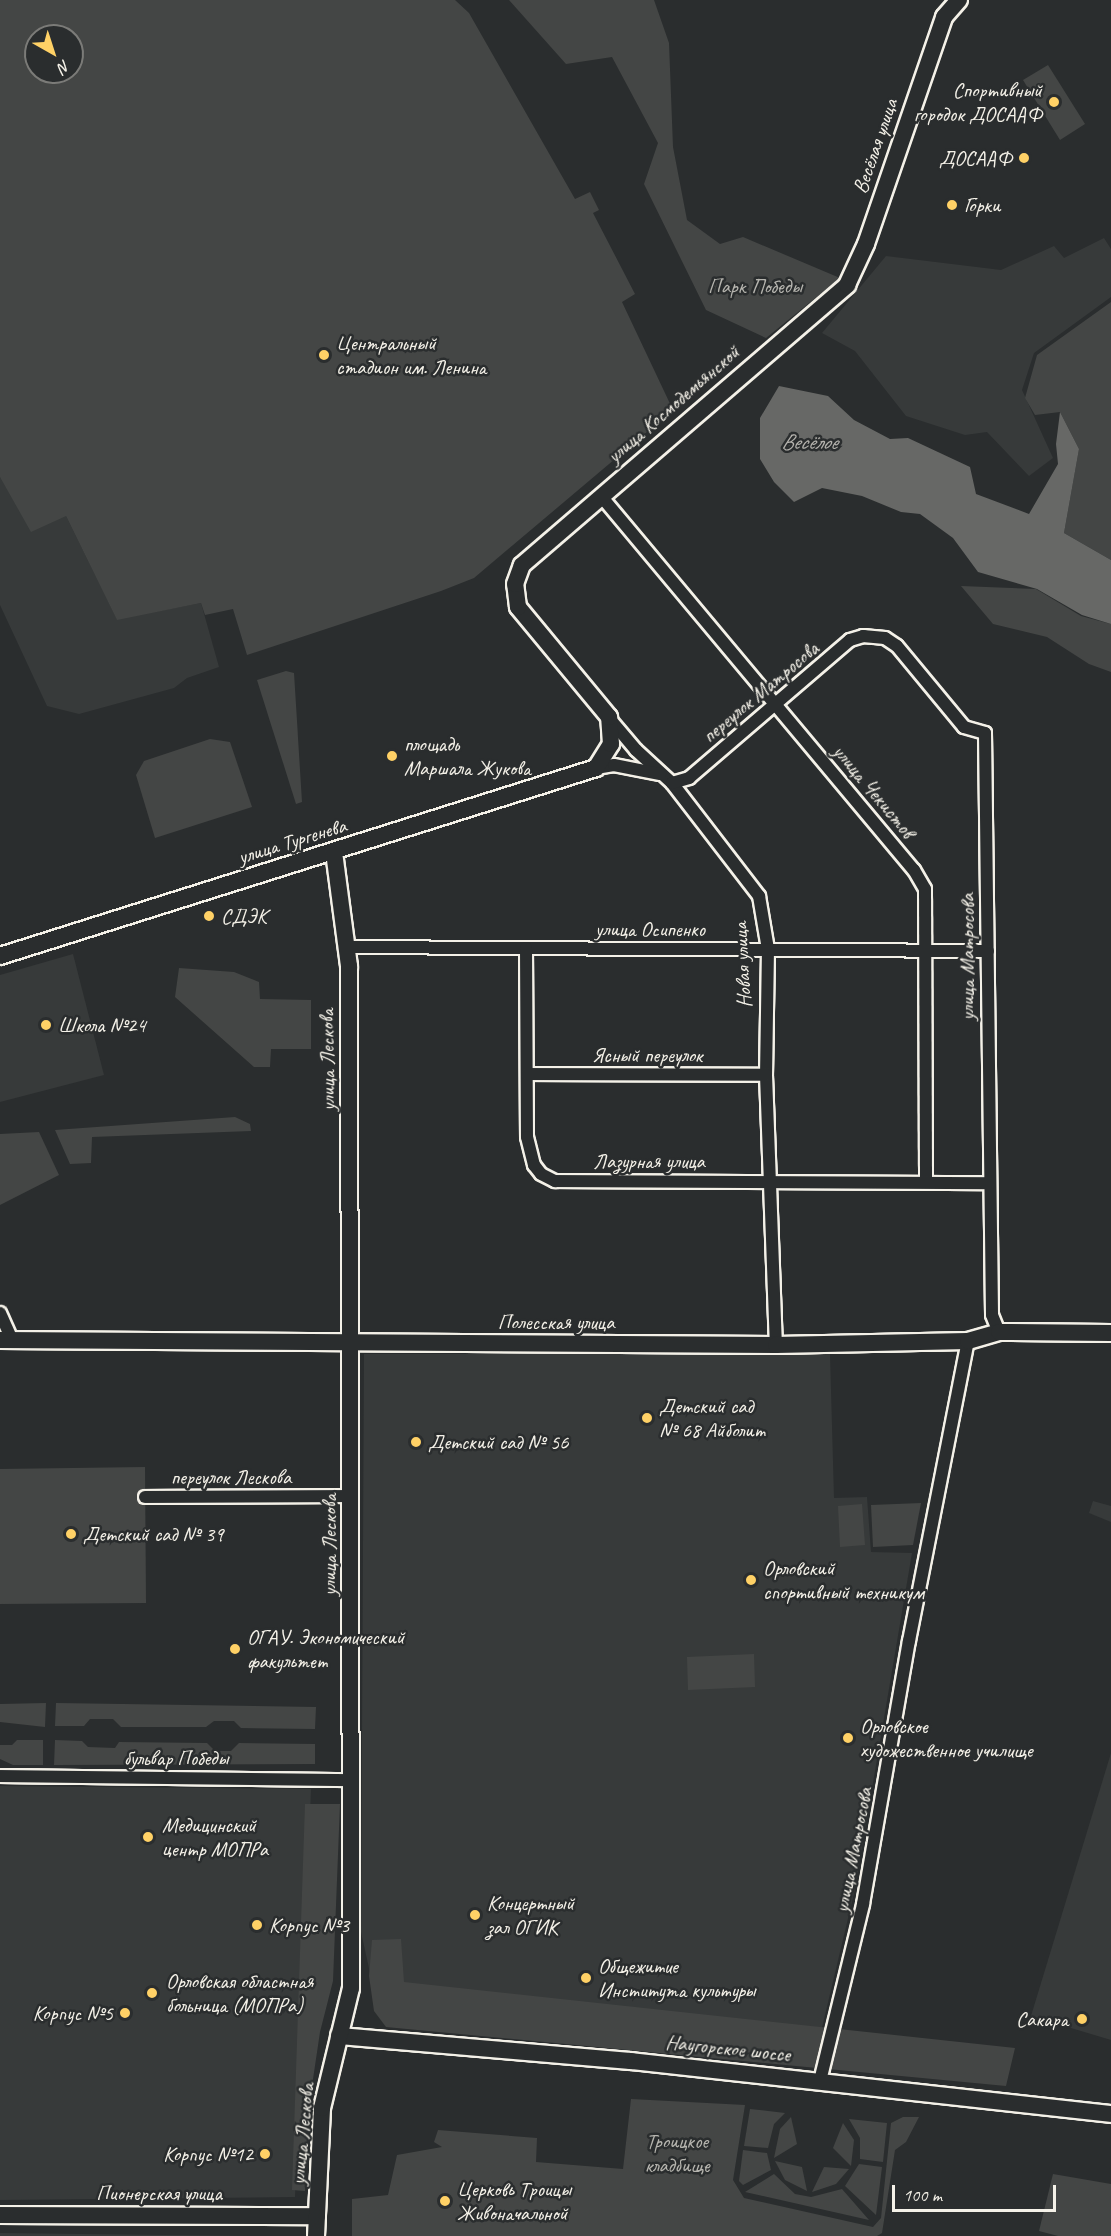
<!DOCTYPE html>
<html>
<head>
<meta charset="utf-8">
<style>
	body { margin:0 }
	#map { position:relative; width:1111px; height:2236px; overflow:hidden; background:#2a2d2e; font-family:Caveat,sans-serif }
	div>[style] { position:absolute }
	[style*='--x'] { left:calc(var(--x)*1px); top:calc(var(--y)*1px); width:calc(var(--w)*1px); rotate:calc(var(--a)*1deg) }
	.built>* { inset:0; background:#373a3a }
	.green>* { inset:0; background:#444645 }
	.water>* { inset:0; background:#676866 }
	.roads { filter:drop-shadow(2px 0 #f4f1e8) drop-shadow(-2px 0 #f4f1e8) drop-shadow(0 2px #f4f1e8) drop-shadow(0 -2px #f4f1e8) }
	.street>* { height:12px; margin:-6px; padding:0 6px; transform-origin:6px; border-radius:6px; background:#2a2d2e }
	.secondary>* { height:16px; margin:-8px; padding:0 8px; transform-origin:8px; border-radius:8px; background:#2a2d2e }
	.dots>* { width:16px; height:16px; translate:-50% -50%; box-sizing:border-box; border:3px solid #2a2d2e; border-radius:50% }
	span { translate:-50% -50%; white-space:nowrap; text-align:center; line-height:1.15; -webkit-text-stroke:5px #2a2d2e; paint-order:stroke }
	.poi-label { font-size:21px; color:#f4f1e8 }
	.right { translate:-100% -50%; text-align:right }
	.left { translate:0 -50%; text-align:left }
	.street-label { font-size:21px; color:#f4f1e8 }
	.park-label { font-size:21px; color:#b6b5af }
	.water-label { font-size:22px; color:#b5b3ae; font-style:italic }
	.north { position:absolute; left:24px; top:24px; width:60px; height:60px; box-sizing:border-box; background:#2a2d2e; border:2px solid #7b7b78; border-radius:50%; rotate:141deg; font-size:16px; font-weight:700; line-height:24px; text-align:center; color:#f4f1e8 }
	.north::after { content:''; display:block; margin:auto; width:21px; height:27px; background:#ffd166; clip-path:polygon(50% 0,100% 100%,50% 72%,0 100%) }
	.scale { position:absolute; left:892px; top:2185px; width:164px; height:27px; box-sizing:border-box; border:3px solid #f4f1e8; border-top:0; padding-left:8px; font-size:18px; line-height:21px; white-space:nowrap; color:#f4f1e8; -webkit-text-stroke:4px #2a2d2e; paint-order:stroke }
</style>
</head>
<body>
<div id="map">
	<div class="built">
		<div style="clip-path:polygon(1104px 238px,1111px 249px,1111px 297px,1034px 353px,1022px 390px,1053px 458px,1029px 476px,987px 432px,965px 435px,906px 416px,855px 351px,822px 333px,886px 256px,1001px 270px,1054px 246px,1064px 258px)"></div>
		<div style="clip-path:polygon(0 477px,66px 516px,117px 619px,201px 603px,219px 667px,187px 678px,174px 688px,79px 714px,47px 706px,0 605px)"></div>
		<div style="clip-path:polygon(73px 954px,104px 1075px,0 1102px,0 975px)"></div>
		<div style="clip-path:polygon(364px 1354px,830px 1354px,834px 1498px,867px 1497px,871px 1552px,912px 1553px,855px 1889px,820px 2036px,374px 1991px,361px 1932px)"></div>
		<div style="clip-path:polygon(1093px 1501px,1111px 1506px,1111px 1522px,1089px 1513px)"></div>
		<div style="clip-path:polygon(1111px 1753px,1111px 2040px,1031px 2016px)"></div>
		<div style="clip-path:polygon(0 1786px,311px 1789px,295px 2197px,0 2200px)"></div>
		<div style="clip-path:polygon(0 2233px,250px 2236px,0 2236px)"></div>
	</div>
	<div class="green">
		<div style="clip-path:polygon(evenodd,0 0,455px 0,469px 13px,575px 199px,590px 192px,599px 210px,593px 213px,635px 294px,622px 302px,673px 410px,474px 578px,441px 591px,247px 655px,233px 609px,205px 615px,201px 603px,117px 620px,66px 516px,31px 532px,0 477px,0 0,36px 36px,72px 36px,72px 72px,36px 72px,36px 36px)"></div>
		<div style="clip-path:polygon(509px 0,654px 0,669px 43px,673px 147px,687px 220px,720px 244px,743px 237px,840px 278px,766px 338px,706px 310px,644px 184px,658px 143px,612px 57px,566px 64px)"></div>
		<div style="clip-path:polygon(1048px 65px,1085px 124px,1060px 140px,1023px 80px)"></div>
		<div style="clip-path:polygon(1111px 302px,1111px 560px,1064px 533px,1079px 449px,1060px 412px,1035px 415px,1025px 398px,1037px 355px)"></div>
		<div style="clip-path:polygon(961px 586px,1036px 589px,1081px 616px,1111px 624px,1111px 672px,1089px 664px,1047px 637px,993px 624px)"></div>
		<div style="clip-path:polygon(286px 671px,294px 673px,302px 802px,296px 804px,257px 680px)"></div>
		<div style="clip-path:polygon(210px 739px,230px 742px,252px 807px,155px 838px,136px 775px,144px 761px)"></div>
		<div style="clip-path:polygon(179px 968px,234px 972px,259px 982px,260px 999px,311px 1000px,311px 1049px,271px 1049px,270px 1067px,254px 1067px,175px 997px)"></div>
		<div style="clip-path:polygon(235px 1117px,250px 1124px,251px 1131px,92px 1137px,91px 1163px,70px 1164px,55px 1130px)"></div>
		<div style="clip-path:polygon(39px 1132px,59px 1175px,0 1205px,0 1134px)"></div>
		<div style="clip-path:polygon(145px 1467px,146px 1603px,0 1604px,0 1469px)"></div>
		<div style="clip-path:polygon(921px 1503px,913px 1545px,873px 1547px,871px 1505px)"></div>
		<div style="clip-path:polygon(862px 1504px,865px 1545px,840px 1547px,838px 1506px)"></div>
		<div style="clip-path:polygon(754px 1654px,755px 1687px,688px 1690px,687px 1657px)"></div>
		<div style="clip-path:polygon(46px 1703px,45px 1727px,0 1722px,0 1704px)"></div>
		<div style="clip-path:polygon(56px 1703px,316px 1707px,315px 1729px,241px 1728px,234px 1721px,214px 1721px,206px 1727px,121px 1727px,113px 1719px,90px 1719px,84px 1726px,55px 1726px)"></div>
		<div style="clip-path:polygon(17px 1740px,43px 1740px,43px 1765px,13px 1765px,0 1759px,0 1745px,12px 1745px)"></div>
		<div style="clip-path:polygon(55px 1740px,82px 1741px,88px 1747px,115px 1748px,119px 1742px,207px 1743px,215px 1751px,231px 1751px,239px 1743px,315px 1744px,315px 1764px,54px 1765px)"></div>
		<div style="clip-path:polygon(305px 1804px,340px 1804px,333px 1981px,320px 2032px,309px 2106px,305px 2191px,292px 2190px)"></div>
		<div style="clip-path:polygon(401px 1939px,404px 1982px,1015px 2048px,1006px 2086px,386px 2027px,374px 2011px,369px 1976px,372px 1940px)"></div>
		<div style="clip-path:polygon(631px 2099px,745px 2105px,733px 2180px,744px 2198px,873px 2227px,881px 2218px,891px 2123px,903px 2117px,919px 2117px,906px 2142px,895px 2150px,882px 2233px,877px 2236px,352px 2236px,352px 2199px,388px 2195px,397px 2155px,442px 2147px,434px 2142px,438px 2130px,537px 2138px,536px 2162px,623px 2169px)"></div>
		<div style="clip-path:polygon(750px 2109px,785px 2113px,774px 2124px,768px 2148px,744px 2146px)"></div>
		<div style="clip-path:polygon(791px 2117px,797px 2144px,774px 2158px,780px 2129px)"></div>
		<div style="clip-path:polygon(849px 2119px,887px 2123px,883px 2162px,860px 2159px,860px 2138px)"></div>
		<div style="clip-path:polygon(843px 2123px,854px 2140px,851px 2166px,833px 2148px)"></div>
		<div style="clip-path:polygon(743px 2150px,767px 2153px,771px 2170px,743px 2185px,739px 2181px)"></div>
		<div style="clip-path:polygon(775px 2161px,802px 2167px,807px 2191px,785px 2180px)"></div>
		<div style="clip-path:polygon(859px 2164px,882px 2167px,876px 2215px,845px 2186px)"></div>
		<div style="clip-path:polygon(824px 2167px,849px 2169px,836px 2184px,812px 2192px)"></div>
		<div style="clip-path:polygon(774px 2174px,795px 2194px,811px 2197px,842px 2189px,869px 2220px,745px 2192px)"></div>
		<div style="clip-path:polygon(1053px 2174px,1111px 2184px,1111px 2236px,1058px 2236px,1039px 2231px)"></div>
	</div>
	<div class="water">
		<div style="clip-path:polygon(779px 386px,828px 396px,854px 420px,890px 439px,908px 438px,970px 467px,976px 494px,1029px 514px,1058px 464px,1056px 444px,1060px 412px,1079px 449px,1064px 533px,1111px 560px,1111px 624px,1082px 615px,1037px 589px,978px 572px,953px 538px,920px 514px,901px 512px,862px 496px,822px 488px,794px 502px,774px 482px,760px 459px,760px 418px)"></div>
	</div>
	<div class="roads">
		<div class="street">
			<div style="--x:601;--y:496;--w:488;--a:50.1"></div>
			<div style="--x:914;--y:870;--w:22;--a:60"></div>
			<div style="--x:925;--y:889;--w:292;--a:89.8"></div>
			<div style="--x:609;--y:718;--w:42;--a:49.8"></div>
			<div style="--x:636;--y:750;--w:49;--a:42.5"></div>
			<div style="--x:672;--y:783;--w:143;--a:52.4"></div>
			<div style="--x:759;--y:896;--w:54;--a:80.4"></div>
			<div style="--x:768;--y:949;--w:126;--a:90.9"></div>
			<div style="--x:766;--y:1075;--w:270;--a:87.9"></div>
			<div style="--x:596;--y:768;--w:18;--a:-9"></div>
			<div style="--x:614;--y:765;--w:47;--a:11.1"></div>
			<div style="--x:672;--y:783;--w:18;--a:-16"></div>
			<div style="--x:689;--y:778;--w:212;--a:-40.6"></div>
			<div style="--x:850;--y:640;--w:14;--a:-17"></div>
			<div style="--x:863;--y:636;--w:22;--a:5"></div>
			<div style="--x:885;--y:638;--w:14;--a:34"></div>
			<div style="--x:897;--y:646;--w:105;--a:50.4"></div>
			<div style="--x:964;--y:727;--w:22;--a:16"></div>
			<div style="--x:985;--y:733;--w:582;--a:89.31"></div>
			<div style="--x:992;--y:1315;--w:18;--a:68"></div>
			<div style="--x:348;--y:947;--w:640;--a:0.36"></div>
			<div style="--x:526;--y:948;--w:189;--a:89.7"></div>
			<div style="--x:527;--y:1137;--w:29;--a:76"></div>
			<div style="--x:534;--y:1165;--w:11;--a:52"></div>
			<div style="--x:541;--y:1174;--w:16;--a:27"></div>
			<div style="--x:555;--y:1181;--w:434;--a:0.3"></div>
			<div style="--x:527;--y:1074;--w:239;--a:0.2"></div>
			<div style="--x:0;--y:1313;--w:30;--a:66"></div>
			<div style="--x:145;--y:1497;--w:207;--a:-0.3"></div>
			<div style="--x:0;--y:1776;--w:351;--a:0.7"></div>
			<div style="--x:820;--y:2081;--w:182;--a:-76.3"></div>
			<div style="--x:863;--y:1904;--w:267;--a:-80.1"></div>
			<div style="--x:909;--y:1641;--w:306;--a:-78.9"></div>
		</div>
		<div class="secondary">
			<div style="--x:0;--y:956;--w:625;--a:-17.51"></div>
			<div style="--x:596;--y:768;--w:28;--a:-58"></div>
			<div style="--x:611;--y:744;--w:27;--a:-94"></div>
			<div style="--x:609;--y:717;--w:143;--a:-129.6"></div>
			<div style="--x:518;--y:607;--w:23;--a:-97"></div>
			<div style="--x:515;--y:584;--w:20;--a:-70"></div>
			<div style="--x:522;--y:565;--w:429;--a:-40.7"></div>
			<div style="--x:847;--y:285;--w:45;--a:-65.1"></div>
			<div style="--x:866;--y:244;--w:240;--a:-71"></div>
			<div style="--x:944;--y:17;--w:23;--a:-49"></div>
			<div style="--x:0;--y:1340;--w:776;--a:0.37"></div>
			<div style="--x:776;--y:1345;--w:192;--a:-1.2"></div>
			<div style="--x:968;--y:1341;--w:32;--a:-16"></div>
			<div style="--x:999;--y:1332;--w:112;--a:0.5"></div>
			<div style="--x:339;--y:2036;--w:293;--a:4.9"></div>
			<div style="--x:631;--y:2061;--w:483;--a:6.3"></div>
			<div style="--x:0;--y:2215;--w:317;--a:0.2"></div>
			<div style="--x:316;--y:2236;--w:128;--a:-87.3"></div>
			<div style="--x:322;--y:2108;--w:123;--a:-76.4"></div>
			<div style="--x:351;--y:1988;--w:1022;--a:-90.11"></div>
			<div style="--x:349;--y:966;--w:115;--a:-97.5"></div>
		</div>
	</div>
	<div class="dots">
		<div style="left:1054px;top:102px;background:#ffd166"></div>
		<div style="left:1024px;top:158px;background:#ffd166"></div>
		<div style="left:952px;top:205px;background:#ffd166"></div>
		<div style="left:324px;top:355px;background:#ffd166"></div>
		<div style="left:392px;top:756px;background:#ffd166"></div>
		<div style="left:209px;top:916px;background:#ffd166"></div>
		<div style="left:46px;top:1025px;background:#ffd166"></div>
		<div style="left:647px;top:1418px;background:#ffd166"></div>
		<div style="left:416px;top:1442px;background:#ffd166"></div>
		<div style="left:71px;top:1534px;background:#ffd166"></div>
		<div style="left:751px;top:1580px;background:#ffd166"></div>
		<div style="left:235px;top:1649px;background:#ffd166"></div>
		<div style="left:848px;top:1738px;background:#ffd166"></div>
		<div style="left:148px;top:1837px;background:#ffd166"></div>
		<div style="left:475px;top:1915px;background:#ffd166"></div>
		<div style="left:257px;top:1925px;background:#ffd166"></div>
		<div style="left:586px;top:1978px;background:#ffd166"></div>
		<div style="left:152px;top:1993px;background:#ffd166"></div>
		<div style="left:125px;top:2013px;background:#ffd166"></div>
		<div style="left:1082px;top:2019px;background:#ffd166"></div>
		<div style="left:265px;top:2154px;background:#ffd166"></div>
		<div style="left:445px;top:2201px;background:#ffd166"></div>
	</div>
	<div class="poi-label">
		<span class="right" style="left:1042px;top:102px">Спортивный<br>городок ДОСААФ</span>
		<span class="right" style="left:1012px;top:158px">ДОСААФ</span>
		<span class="left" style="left:964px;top:205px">Горки</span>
		<span class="left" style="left:336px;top:355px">Центральный<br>стадион им. Ленина</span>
		<span class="left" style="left:404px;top:756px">площадь<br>Маршала Жукова</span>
		<span class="left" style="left:221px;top:916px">СДЭК</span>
		<span class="left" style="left:58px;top:1025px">Школа №24</span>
		<span class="left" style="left:659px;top:1418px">Детский сад<br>№ 68 Айболит</span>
		<span class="left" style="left:428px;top:1442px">Детский сад № 56</span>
		<span class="left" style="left:83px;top:1534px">Детский сад № 39</span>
		<span class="left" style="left:763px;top:1580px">Орловский<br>спортивный техникум</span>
		<span class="left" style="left:247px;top:1649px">ОГАУ. Экономический<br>факультет</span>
		<span class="left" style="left:860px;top:1738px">Орловское<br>художественное училище</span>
		<span class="left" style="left:162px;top:1837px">Медицинский<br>центр МОПРа</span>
		<span class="left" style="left:487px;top:1915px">Концертный<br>зал ОГИК</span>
		<span class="left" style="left:269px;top:1925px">Корпус №3</span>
		<span class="left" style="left:598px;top:1978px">Общежитие<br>Института культуры</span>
		<span class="left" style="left:166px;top:1993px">Орловская областная<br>больница (МОПРа)</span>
		<span class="right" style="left:113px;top:2013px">Корпус №5</span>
		<span class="right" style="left:1068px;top:2019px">Сакара</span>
		<span class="right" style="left:253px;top:2154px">Корпус №12</span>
		<span class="left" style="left:457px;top:2201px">Церковь Троицы<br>Живоначальной</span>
	</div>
	<div class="street-label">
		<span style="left:875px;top:146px;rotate:-71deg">Весёлая улица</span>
		<span style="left:673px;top:404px;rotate:-41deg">улица Космодемьянской</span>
		<span style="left:760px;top:692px;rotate:-40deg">переулок Матросова</span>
		<span style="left:874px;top:791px;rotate:50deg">улица Чекистов</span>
		<span style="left:292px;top:841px;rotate:-17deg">улица Тургенева</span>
		<span style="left:650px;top:929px">улица Осипенко</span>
		<span style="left:967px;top:957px;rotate:-90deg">улица Матросова</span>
		<span style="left:742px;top:965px;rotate:-93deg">Новая улица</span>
		<span style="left:647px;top:1055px">Ясный переулок</span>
		<span style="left:327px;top:1060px;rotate:-91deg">улица Лескова</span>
		<span style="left:649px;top:1161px">Лазурная улица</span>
		<span style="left:556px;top:1322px">Полесская улица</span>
		<span style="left:231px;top:1477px">переулок Лескова</span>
		<span style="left:329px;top:1545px;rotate:-90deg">улица Лескова</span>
		<span style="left:176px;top:1758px">бульвар Победы</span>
		<span style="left:853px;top:1850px;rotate:-79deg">улица Матросова</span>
		<span style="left:728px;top:2048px;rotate:6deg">Наугорское шоссе</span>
		<span style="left:302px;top:2134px;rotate:-85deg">улица Лескова</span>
		<span style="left:159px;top:2193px">Пионерская улица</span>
	</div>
	<div class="park-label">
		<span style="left:755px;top:286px">Парк Победы</span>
		<span style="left:677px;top:2153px">Троицкое<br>кладбище</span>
	</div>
	<div class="water-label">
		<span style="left:809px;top:443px">Весёлое</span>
	</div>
	<div class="north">N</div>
	<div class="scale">100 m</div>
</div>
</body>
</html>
